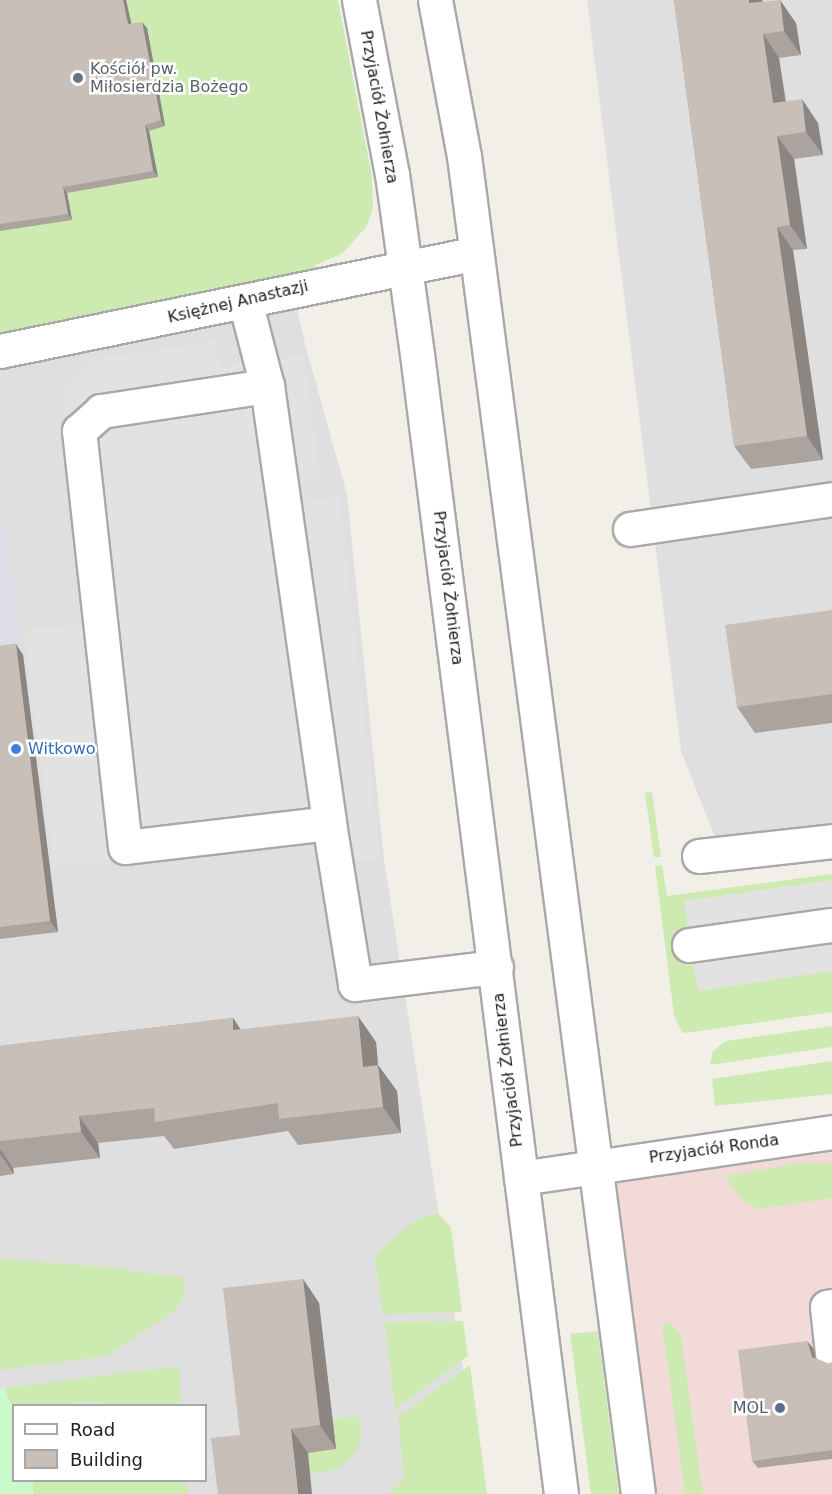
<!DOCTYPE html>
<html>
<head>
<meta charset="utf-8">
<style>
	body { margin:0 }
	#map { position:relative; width:832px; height:1494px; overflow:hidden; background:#f2efe9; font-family:"DejaVu Sans",sans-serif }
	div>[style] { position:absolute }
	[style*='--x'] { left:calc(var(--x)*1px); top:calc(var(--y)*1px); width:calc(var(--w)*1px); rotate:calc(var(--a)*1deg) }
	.residential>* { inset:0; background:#e0dfdf }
	.commercial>* { inset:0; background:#f2dad9 }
	.grass>* { inset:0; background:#cdebb0 }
	.park>* { inset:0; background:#c8facc }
	.parking>* { inset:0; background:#e2e2e2 }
	.plaza>* { inset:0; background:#dddde8 }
	.roads { filter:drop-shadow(2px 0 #a9a9a9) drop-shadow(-2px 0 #a9a9a9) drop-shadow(0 2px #a9a9a9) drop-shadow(0 -2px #a9a9a9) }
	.minor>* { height:33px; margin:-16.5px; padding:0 16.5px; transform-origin:16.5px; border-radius:16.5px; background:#fff }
	.wall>* { inset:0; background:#aba49e }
	.shaded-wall>* { inset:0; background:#8b8681 }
	.building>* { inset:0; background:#c7bfb8 }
	.dots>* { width:16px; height:16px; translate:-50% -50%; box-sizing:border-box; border:3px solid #fff; border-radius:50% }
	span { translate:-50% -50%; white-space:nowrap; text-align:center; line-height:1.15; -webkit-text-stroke:5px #fff; paint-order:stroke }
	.worship-label { font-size:16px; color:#5b616d }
	.left { translate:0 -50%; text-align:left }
	.street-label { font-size:16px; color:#222 }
	.shop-label { font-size:16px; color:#366cbe }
	.service-label { font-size:16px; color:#4e5e75 }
	.right { translate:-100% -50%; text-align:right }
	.legend { position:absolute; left:12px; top:1404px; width:195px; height:78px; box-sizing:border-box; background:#fff; border:2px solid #a7a7a7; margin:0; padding:8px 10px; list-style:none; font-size:18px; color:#222 }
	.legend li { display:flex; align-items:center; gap:12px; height:30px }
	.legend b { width:30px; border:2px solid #a7a7a7 }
</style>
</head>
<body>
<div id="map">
	<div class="residential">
		<div style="clip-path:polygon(evenodd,0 0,227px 0,306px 348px,347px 494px,384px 859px,482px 1494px,0 1494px,0 0,14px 1406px,206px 1406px,206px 1480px,14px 1480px,14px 1406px)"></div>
		<div style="clip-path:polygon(587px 0,832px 0,832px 834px,718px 845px,681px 751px)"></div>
	</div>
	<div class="commercial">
		<div style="clip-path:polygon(832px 1146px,832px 1494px,651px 1494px,609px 1179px)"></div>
	</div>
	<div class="grass">
		<div style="clip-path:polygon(0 0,338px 0,372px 177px,373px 208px,366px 227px,342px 254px,315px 265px,321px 283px,0 351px)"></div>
		<div style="clip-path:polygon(652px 792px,661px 857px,654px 857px,645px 793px)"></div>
		<div style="clip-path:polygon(662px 865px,667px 896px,832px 874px,832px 1012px,685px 1033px,681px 1031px,674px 1015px,655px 866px)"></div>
		<div style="clip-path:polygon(832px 1026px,832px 1047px,710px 1065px,713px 1051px,726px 1041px)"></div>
		<div style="clip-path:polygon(832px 1061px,832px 1094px,715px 1106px,712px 1079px)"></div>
		<div style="clip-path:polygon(800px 1163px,832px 1164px,832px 1198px,759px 1209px,743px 1201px,725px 1176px)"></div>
		<div style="clip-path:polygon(439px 1214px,451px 1228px,462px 1312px,383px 1314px,375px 1259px,378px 1253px,406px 1227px,426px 1216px)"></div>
		<div style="clip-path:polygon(0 1259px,105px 1267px,184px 1278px,183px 1300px,171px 1314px,107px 1356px,0 1370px)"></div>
		<div style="clip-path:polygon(463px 1321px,468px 1356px,395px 1409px,385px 1322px)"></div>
		<div style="clip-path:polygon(671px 1323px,681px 1336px,703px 1494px,685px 1494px,662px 1324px)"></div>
		<div style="clip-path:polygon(598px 1331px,600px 1349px,619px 1494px,591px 1494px,570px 1334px)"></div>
		<div style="clip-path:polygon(470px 1365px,487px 1494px,390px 1494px,404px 1478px,398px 1417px)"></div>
		<div style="clip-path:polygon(179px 1366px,181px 1405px,99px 1406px,98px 1402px,13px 1408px,4px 1388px)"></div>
		<div style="clip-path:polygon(355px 1416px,362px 1423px,359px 1449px,338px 1469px,310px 1474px,307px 1453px,336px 1449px,333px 1419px)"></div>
		<div style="clip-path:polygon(32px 1481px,186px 1481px,187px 1494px,34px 1494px)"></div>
	</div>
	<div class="park">
		<div style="clip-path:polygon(4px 1388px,13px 1408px,14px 1480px,32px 1481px,34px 1494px,0 1494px,0 1389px)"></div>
	</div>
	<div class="parking">
		<div style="clip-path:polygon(215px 341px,220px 368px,304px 356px,320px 480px,295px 484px,314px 500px,339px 496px,380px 858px,351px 862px,303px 845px,54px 866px,24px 631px,90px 623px,62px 390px,92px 360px)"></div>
		<div style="clip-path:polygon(832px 880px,832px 971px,698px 991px,693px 962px,678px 964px,673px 932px,688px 930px,684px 901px)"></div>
	</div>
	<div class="plaza">
		<div style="clip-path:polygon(7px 533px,23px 655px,0 658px,0 534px)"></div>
	</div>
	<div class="roads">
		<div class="minor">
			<div style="--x:359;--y:0;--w:177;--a:79.3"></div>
			<div style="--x:392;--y:174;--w:182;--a:82.1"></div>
			<div style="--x:417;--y:354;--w:1149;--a:82.8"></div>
			<div style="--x:435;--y:0;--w:159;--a:79.5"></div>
			<div style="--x:464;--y:156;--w:1349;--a:82.59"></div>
			<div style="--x:245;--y:301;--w:88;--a:75.5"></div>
			<div style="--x:267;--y:386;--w:441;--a:81.9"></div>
			<div style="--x:329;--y:823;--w:205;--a:173.3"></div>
			<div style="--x:125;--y:847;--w:419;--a:-96.3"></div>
			<div style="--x:79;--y:431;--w:30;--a:-42"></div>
			<div style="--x:101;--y:411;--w:168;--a:-8.6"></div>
			<div style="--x:0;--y:351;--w:486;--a:-11.6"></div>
			<div style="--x:630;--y:529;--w:204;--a:-8.4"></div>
			<div style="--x:329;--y:823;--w:163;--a:80.8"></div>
			<div style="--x:355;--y:984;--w:142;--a:-6.9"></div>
			<div style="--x:699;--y:856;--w:134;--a:-6.4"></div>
			<div style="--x:689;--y:945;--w:144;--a:-8"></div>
			<div style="--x:521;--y:1178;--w:314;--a:-8.4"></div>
			<div style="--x:832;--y:1306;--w:5;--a:169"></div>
			<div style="--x:827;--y:1307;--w:46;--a:83.8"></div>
		</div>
	</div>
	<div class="wall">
		<div style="clip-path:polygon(0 0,126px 0,131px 24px,147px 28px,165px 126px,149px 131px,158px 177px,67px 193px,72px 220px,0 231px)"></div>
		<div style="clip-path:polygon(674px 0,762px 0,763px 2px,796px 23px,801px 55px,779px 58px,786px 101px,818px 123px,823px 155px,794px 159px,807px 249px,793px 250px,823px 460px,751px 469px,734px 446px)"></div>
		<div style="clip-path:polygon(832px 610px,832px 723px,755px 733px,737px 707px)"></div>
		<div style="clip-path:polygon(16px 644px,23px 655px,58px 932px,0 939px,0 646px)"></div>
		<div style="clip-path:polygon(233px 1018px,240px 1029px,376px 1042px,378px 1065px,397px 1091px,401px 1133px,298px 1145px,288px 1131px,174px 1149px,164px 1136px,98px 1143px,100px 1158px,13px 1168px,14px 1174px,0 1176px,0 1046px)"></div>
		<div style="clip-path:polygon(303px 1279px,319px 1303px,336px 1449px,308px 1453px,240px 1435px)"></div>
		<div style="clip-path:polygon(813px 1348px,815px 1358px,829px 1364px,832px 1362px,832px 1459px,758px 1468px,752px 1461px)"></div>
	</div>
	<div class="shaded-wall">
		<div style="clip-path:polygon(123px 0,126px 0,133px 30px,128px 24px)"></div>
		<div style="clip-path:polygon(749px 0,762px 0,766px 27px,749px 3px)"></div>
		<div style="clip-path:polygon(780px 0,796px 23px,801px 55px,784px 31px)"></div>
		<div style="clip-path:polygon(142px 22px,147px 28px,165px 126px,161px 120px)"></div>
		<div style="clip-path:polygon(763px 34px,779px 58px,789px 127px,773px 103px)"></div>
		<div style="clip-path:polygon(802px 99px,818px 123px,823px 155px,806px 132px)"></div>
		<div style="clip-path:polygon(145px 125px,149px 131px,158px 177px,153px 171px)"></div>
		<div style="clip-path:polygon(777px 136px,794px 159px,807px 249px,790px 225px)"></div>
		<div style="clip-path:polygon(63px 187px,67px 193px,72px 220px,68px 214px)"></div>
		<div style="clip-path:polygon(777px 227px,793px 250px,823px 460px,807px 436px)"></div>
		<div style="clip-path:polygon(16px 644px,23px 655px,58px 932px,50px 921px)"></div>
		<div style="clip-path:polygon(358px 1016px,376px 1042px,378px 1065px,397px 1091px,401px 1133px,383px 1107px,363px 1067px)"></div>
		<div style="clip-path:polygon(233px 1018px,251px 1045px,233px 1030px)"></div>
		<div style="clip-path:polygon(79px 1116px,98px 1143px,100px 1158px,81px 1132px)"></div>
		<div style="clip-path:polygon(0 1149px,13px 1168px,14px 1174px,0 1154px)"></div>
		<div style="clip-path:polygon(303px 1279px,319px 1303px,336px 1449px,320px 1425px)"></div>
		<div style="clip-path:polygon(807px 1341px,813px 1348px,817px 1365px,812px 1357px)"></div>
		<div style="clip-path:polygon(291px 1429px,308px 1453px,312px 1494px,298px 1494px)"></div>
	</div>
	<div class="building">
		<div style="clip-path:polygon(0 0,123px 0,128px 24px,142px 22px,161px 120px,145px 125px,153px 171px,63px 187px,68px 214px,0 224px)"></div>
		<div style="clip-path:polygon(674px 0,749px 0,749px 3px,780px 0,784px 31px,763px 34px,773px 103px,802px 99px,806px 132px,777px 136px,790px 225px,777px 227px,807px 436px,734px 446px)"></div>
		<div style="clip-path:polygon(832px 610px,832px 694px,737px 707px,725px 625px)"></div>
		<div style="clip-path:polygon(16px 644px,50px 921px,0 927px,0 646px)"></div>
		<div style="clip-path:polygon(358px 1016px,363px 1067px,378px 1065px,383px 1107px,279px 1119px,278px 1103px,155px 1122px,154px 1108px,79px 1116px,81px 1132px,0 1141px,0 1046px,233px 1018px,233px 1030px)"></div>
		<div style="clip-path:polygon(303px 1279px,320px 1425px,291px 1429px,298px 1494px,218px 1494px,211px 1438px,240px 1435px,223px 1288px)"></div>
		<div style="clip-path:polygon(807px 1341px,812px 1357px,829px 1364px,832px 1362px,832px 1450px,752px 1461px,738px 1350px)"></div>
	</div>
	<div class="dots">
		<div style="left:78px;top:78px;background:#6b7280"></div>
		<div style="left:16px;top:749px;background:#3f7fe0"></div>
		<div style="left:780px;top:1408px;background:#5c6f8a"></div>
	</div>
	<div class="worship-label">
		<span class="left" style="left:90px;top:78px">Kościół pw.<br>Miłosierdzia Bożego</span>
	</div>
	<div class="street-label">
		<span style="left:379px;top:107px;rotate:80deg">Przyjaciół Żołnierza</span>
		<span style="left:238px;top:302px;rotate:-13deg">Księżnej Anastazji</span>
		<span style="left:448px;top:588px;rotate:83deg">Przyjaciół Żołnierza</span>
		<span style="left:508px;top:1070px;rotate:-97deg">Przyjaciół Żołnierza</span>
		<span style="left:714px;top:1149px;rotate:-8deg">Przyjaciół Ronda</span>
	</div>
	<div class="shop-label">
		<span class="left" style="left:28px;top:749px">Witkowo</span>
	</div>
	<div class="service-label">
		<span class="right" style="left:768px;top:1408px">MOL</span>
	</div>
	<ul class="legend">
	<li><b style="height:8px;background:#fff"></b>Road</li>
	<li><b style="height:16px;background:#c7bfb8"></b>Building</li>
	</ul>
</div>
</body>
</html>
